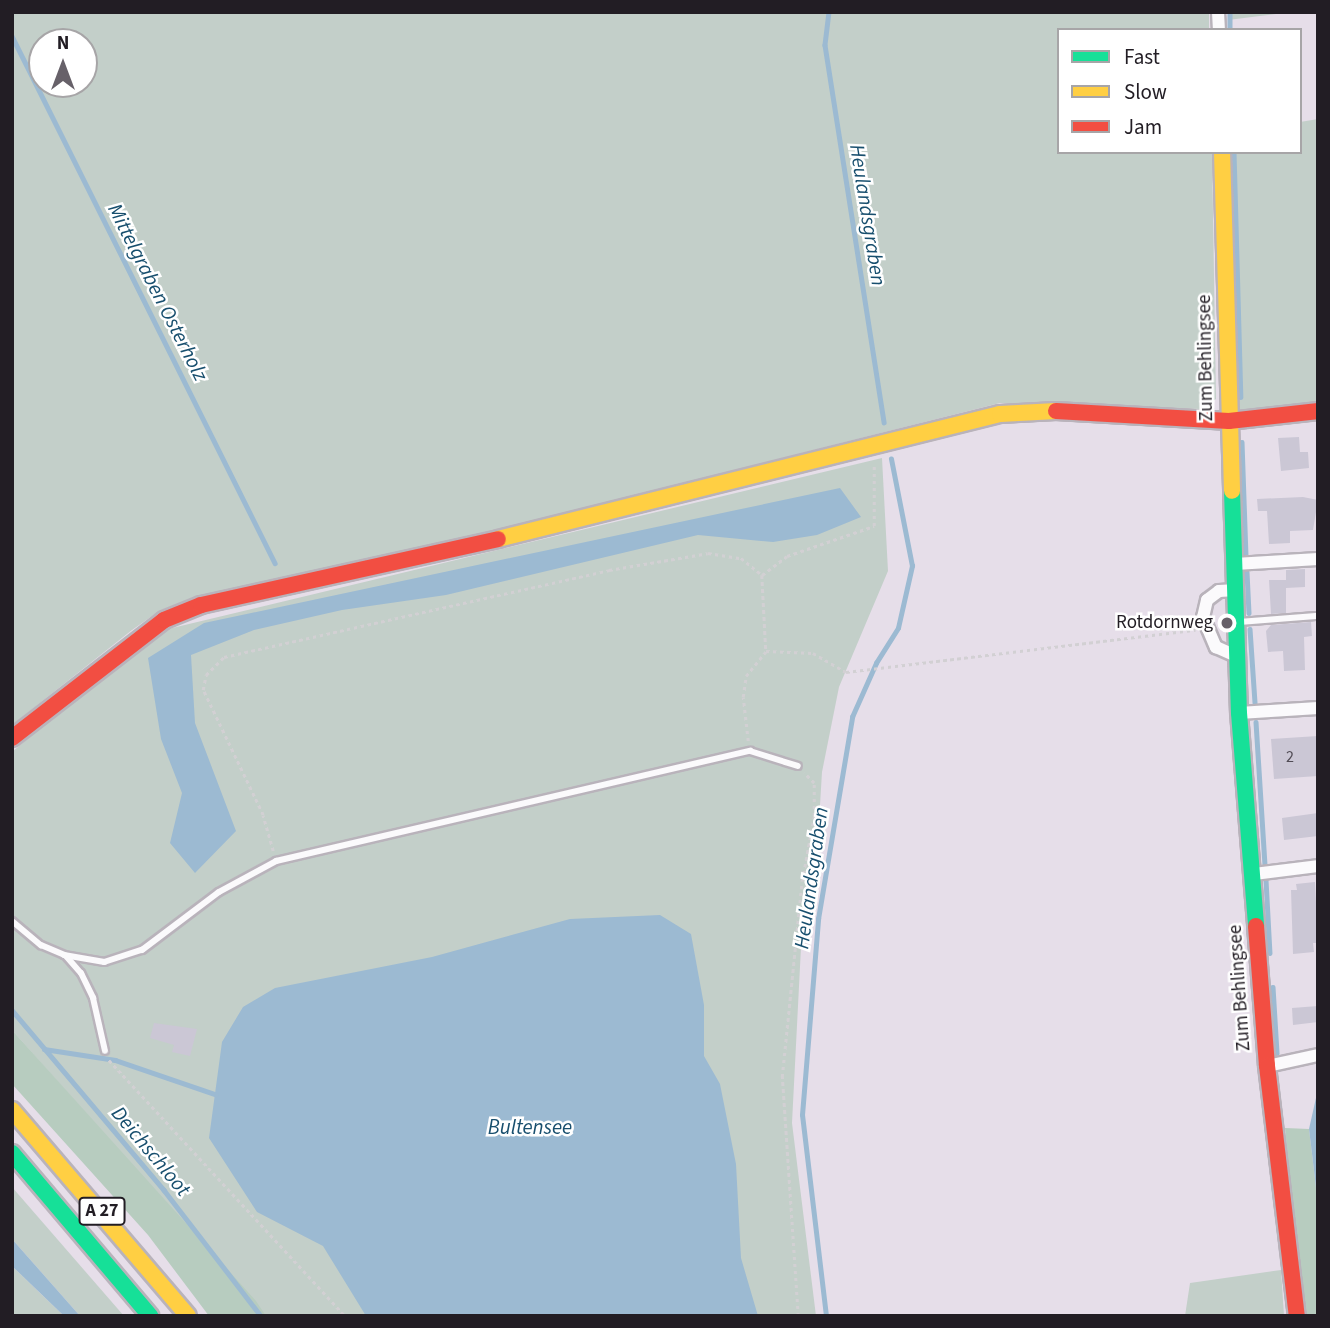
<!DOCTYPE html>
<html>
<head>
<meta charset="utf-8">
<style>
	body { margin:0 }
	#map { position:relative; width:1330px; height:1328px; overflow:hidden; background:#e6dee9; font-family:"Source Sans 3",sans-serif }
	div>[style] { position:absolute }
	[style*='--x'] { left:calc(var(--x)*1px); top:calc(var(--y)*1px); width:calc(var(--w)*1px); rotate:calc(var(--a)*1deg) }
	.green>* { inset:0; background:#c3cfc9 }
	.forest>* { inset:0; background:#b7ccbf }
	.water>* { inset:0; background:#9cbad2 }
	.stream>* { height:4.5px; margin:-2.25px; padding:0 2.25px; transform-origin:2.25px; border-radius:2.25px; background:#9cbad2 }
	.building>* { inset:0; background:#cbc7d5 }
	.path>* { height:2.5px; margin-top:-1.25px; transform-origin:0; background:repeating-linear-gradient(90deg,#d2d0d3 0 3.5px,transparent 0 7px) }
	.roads { filter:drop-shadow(2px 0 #b9b3bb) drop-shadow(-2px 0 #b9b3bb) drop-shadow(0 2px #b9b3bb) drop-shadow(0 -2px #b9b3bb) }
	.lane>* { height:6px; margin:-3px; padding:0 3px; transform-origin:3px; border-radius:3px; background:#fbfafc }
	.street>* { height:12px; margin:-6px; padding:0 6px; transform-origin:6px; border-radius:6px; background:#fbfafc }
	.fast>* { height:16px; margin:-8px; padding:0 8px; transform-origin:8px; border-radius:8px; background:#16e098 }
	.slow>* { height:16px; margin:-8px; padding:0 8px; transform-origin:8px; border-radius:8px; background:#ffcf43 }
	.jam>* { height:16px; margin:-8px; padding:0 8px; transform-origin:8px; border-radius:8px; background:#f24e42 }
	.dots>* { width:19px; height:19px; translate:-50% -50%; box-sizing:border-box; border:4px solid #fff; border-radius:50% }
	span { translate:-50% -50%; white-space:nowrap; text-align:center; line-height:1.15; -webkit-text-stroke:5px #fff; paint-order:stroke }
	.number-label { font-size:16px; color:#504b54 }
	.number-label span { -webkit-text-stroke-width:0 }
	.shield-label span { padding:2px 5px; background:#fff; border:2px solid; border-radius:5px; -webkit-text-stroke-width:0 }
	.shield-label { font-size:18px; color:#221d24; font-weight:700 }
	.street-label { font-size:19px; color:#221d24 }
	.poi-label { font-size:19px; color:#221d24 }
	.right { translate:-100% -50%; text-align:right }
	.water-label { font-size:21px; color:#184f6e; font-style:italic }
	.frame { position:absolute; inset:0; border:14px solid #221d24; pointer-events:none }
	.legend { position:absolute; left:1057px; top:28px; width:245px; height:126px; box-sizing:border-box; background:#fff; border:2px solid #a7a5a7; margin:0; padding:9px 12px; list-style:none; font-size:21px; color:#221d24 }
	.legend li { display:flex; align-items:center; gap:14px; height:35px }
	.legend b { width:35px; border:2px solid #a7a5a7 }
	.north { position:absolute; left:28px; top:28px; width:70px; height:70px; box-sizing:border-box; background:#fff; border:2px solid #a7a5a7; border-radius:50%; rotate:0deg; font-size:19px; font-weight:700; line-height:28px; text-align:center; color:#221d24 }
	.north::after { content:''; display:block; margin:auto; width:24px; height:32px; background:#676169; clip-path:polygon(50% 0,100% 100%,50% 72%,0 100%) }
</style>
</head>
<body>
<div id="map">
	<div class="green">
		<div style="clip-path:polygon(evenodd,12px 12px,1209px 12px,1209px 30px,1059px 30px,1059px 152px,1212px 152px,1216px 399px,1200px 409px,1000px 403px,397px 555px,189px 600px,159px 611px,132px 630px,12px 725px,12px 12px,42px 42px,84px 42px,84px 84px,42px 84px,42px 42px)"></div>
		<div style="clip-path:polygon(1228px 12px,1292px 12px,1228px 20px)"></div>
		<div style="clip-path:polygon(1318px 119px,1318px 402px,1237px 410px,1234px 152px,1300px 152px,1300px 122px)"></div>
		<div style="clip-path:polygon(882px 458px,888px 571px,839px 687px,822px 772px,819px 822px,802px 928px,792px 1123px,816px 1316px,266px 1316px,12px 1030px,12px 752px,112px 668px,168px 629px)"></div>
		<div style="clip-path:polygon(12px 1187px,124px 1316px,80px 1316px,12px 1239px)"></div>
		<div style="clip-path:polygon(12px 1266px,41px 1294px,64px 1316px,12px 1316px)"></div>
		<div style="clip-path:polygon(1281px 1270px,1284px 1316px,1185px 1316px,1190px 1283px)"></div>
	</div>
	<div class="forest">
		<div style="clip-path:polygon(12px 1030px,256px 1301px,266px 1316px,209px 1316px,148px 1235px,12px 1084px)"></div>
		<div style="clip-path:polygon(1285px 1128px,1309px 1129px,1318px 1204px,1318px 1316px,1302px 1316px)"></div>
	</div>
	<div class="water">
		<div style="clip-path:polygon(840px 488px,861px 517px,817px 535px,773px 542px,698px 535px,446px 595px,342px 610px,254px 630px,191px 655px,195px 723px,236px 831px,195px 873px,170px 843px,182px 793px,161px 739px,148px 658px,204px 623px)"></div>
		<div style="clip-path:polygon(660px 915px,691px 934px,704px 1005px,704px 1056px,720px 1084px,736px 1164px,741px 1258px,758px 1316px,366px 1316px,323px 1246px,257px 1212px,209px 1138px,222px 1042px,243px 1007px,275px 988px,432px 957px,570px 919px)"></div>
		<div style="clip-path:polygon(1318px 1089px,1318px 1204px,1309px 1129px)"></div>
		<div style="clip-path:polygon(12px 1239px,50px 1282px,80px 1316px,64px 1316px,12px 1266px)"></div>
	</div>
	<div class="stream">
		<div style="--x:829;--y:12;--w:33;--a:97"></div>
		<div style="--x:825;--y:45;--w:382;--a:81.1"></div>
		<div style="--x:1230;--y:12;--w:18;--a:90"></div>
		<div style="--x:12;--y:36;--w:589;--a:63.48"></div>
		<div style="--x:1234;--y:152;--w:245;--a:88.4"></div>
		<div style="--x:1242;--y:442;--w:112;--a:88"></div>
		<div style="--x:1247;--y:572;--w:41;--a:87.2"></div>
		<div style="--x:1250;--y:629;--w:74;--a:86.1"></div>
		<div style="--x:1256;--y:722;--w:142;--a:86.4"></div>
		<div style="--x:1266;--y:880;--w:73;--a:86.9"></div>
		<div style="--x:1273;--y:987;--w:66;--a:86.5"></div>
		<div style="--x:12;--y:1010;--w:236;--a:49.8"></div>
		<div style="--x:164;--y:1190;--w:159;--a:52.4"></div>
		<div style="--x:44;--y:1049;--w:72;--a:8.8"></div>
		<div style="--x:115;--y:1060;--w:106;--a:18.8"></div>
		<div style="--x:826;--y:1316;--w:202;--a:-96.8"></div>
		<div style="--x:802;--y:1115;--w:197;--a:-85.3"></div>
		<div style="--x:818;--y:919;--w:205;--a:-80.4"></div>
		<div style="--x:852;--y:717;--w:59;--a:-66"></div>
		<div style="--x:876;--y:663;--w:41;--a:-57.8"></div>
		<div style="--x:898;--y:628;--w:64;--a:-77.3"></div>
		<div style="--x:912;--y:566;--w:109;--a:-101.1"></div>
	</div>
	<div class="building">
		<div style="clip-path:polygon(1299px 437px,1300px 452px,1308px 452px,1309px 468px,1281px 471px,1278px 438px)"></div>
		<div style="clip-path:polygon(1303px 497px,1318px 500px,1313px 530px,1290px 531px,1290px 543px,1269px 544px,1267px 511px,1258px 511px,1257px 499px)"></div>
		<div style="clip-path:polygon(1305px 569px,1305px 587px,1286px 588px,1286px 613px,1271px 614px,1269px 580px,1286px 580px,1286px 570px)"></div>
		<div style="clip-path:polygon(1311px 622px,1312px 636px,1304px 637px,1305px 670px,1284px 671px,1283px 651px,1268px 652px,1266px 631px,1271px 625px)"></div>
		<div style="clip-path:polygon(1318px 736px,1318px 776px,1274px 779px,1271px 739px)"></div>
		<div style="clip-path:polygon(1318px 813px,1318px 836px,1284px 840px,1282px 818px)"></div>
		<div style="clip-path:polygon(1315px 882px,1318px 943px,1313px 943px,1314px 952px,1293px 954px,1291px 890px,1297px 890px,1296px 884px)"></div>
		<div style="clip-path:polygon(1318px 1006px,1318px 1022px,1293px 1025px,1292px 1008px)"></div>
		<div style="clip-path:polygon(154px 1023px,197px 1029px,190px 1056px,172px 1052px,174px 1045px,150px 1038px)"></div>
	</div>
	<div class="path">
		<div style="--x:762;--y:575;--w:76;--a:87"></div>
		<div style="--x:748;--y:741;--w:44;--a:-96.5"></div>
		<div style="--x:743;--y:697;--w:21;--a:-82"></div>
		<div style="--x:746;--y:676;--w:32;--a:-51"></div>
		<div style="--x:766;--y:651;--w:47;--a:2.4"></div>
		<div style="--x:813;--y:653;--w:38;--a:30"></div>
		<div style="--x:846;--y:672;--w:352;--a:-6.9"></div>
		<div style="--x:273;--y:851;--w:37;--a:-106"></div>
		<div style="--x:263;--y:815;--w:139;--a:-115.6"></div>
		<div style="--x:203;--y:690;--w:15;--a:-79"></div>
		<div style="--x:206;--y:675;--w:25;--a:-45"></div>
		<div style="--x:224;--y:657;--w:395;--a:-12.7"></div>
		<div style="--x:609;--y:570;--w:100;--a:-9.7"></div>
		<div style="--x:708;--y:553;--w:33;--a:9"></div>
		<div style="--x:741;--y:558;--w:27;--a:39"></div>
		<div style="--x:762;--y:575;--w:31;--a:-37"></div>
		<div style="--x:787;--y:556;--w:92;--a:-19"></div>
		<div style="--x:874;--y:526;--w:62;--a:-90"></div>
		<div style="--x:109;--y:1060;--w:348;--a:47.3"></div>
		<div style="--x:798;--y:1316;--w:240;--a:-93.8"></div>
		<div style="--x:782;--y:1077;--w:197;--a:-84.2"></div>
		<div style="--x:802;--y:881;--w:66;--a:-79.5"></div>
		<div style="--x:814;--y:816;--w:33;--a:-90"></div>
		<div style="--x:814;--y:783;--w:14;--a:-135"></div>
	</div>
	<div class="roads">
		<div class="lane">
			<div style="--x:1239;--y:622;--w:77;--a:-4.5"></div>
			<div style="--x:12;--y:921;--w:38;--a:40"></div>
			<div style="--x:41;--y:945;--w:25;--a:23"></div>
			<div style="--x:64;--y:955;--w:41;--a:9.9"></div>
			<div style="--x:104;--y:962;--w:40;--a:-18"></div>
			<div style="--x:142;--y:950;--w:96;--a:-37"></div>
			<div style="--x:219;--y:892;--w:65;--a:-28.5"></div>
			<div style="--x:276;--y:861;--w:487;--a:-13.1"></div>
			<div style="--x:750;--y:751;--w:50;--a:17.4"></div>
			<div style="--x:66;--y:956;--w:23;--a:49"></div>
			<div style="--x:81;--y:973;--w:28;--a:64"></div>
			<div style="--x:93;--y:998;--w:54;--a:77.2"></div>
		</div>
		<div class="street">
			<div style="--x:1218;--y:12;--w:18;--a:87"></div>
			<div style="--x:1235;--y:564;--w:83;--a:-3.4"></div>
			<div style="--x:1236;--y:590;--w:17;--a:177"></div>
			<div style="--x:1219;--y:591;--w:15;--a:143"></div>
			<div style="--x:1207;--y:600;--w:17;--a:103"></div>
			<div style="--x:1203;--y:617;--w:33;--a:67"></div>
			<div style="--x:1216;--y:647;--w:24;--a:24"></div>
			<div style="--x:1239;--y:713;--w:79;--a:-3.6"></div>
			<div style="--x:1254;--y:874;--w:64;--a:-7.1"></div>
			<div style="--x:1267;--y:1066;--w:52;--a:-12.2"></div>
		</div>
		<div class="fast">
			<div style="--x:1232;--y:491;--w:222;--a:88.2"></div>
			<div style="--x:1239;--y:713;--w:214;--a:85.4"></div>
			<div style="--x:12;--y:1153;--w:214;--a:49.7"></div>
		</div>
		<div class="slow">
			<div style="--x:1222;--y:152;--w:339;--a:88.3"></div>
			<div style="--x:498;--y:539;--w:517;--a:-13.98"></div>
			<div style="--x:1000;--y:414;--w:56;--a:-3.1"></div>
			<div style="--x:12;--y:1110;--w:271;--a:49.5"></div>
		</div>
		<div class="jam">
			<div style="--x:1056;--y:411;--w:173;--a:3.3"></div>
			<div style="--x:1229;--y:421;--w:90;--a:-6.4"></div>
			<div style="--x:12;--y:738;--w:192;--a:-37.8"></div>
			<div style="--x:164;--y:620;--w:40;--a:-22"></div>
			<div style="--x:201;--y:605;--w:304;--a:-12.5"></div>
			<div style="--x:1256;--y:926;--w:140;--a:85.5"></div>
			<div style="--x:1267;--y:1066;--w:252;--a:83.2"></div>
		</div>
	</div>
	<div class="dots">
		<div style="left:1227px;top:623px;background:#676169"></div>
	</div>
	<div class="number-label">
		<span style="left:1290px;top:757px">2</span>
	</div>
	<div class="shield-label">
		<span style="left:102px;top:1211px">A 27</span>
	</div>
	<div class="street-label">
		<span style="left:1206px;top:358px;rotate:-91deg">Zum Behlingsee</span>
		<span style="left:1240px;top:988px;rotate:-94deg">Zum Behlingsee</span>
	</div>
	<div class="poi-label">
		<span class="right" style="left:1213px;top:623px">Rotdornweg</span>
	</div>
	<div class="water-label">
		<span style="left:868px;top:215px;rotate:81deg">Heulandsgraben</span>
		<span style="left:158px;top:292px;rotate:63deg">Mittelgraben Osterholz</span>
		<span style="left:811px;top:878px;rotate:-82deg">Heulandsgraben</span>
		<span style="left:530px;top:1127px">Bultensee</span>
		<span style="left:151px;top:1151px;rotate:50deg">Deichschloot</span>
	</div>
	<div class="frame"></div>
	<ul class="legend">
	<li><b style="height:9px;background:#16e098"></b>Fast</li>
	<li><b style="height:9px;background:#ffcf43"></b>Slow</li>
	<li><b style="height:9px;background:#f24e42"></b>Jam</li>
	</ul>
	<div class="north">N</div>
</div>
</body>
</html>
